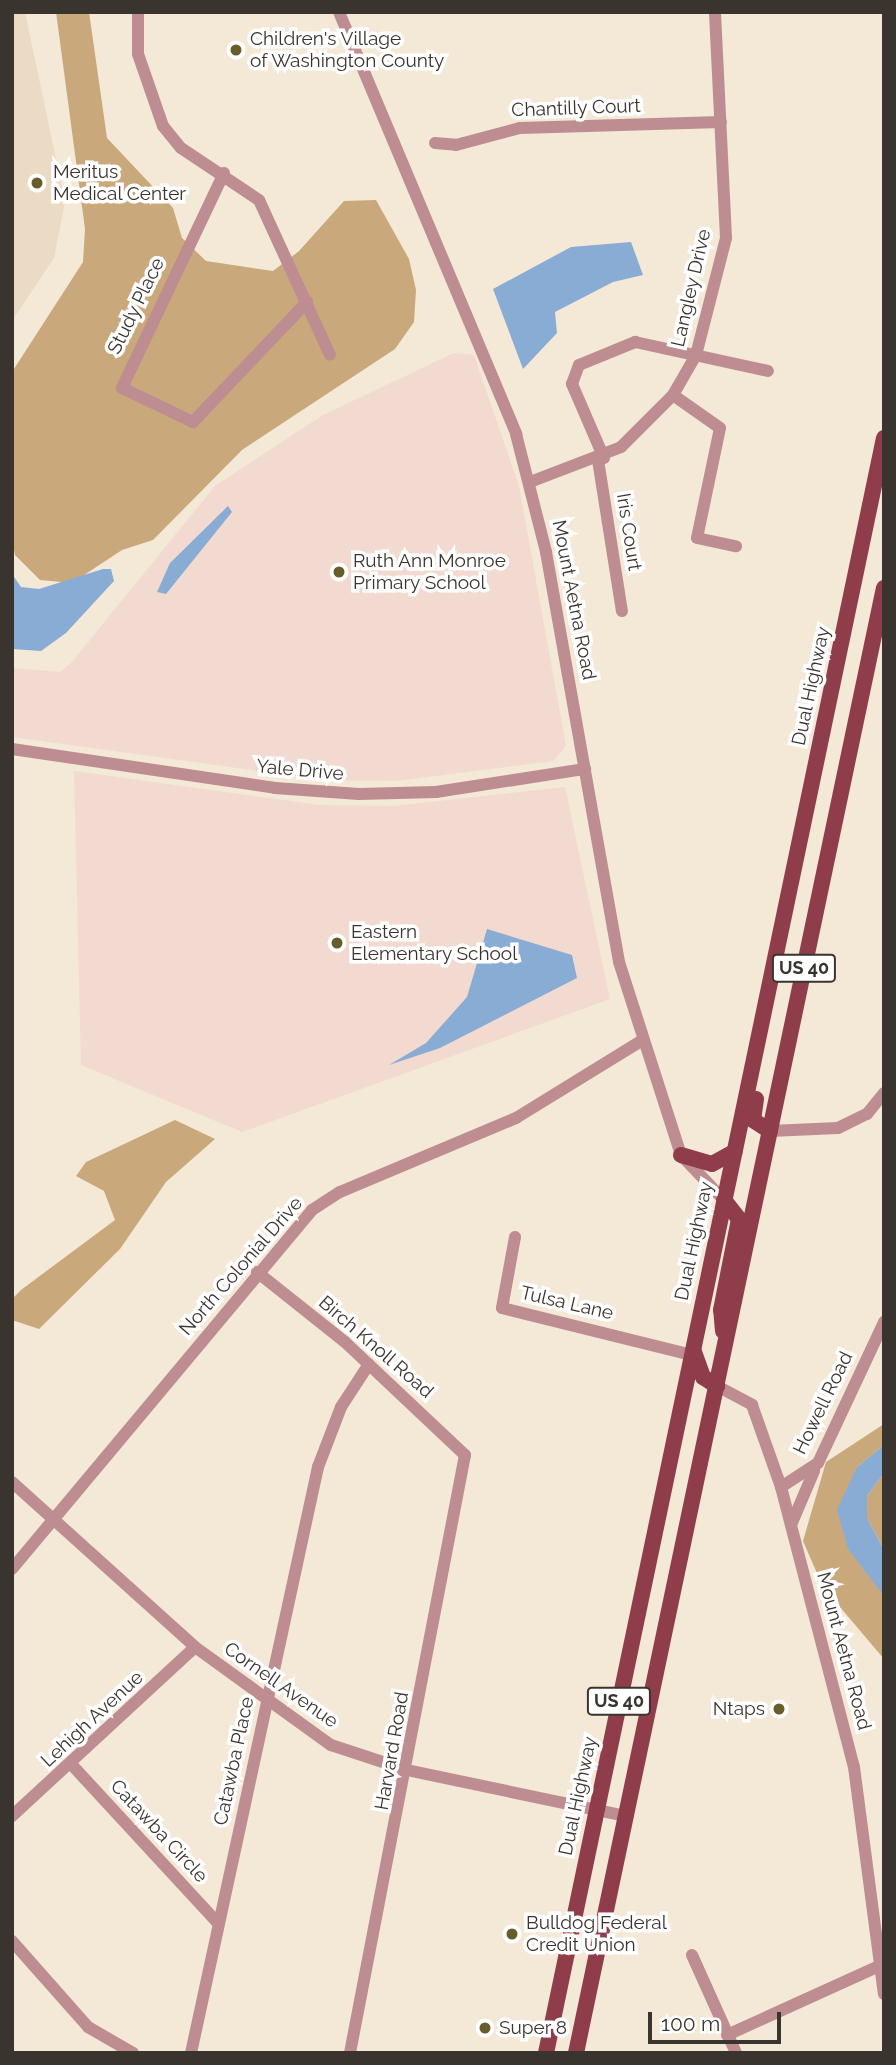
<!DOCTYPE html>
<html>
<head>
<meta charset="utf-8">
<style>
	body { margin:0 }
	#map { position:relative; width:896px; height:2065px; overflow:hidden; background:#f4e8d7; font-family:Raleway,sans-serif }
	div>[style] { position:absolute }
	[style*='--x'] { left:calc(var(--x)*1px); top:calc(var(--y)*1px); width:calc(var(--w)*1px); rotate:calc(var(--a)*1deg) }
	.built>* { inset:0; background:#ebdbc4 }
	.education>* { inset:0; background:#f2dad1 }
	.forest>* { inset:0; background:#c9a97b }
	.water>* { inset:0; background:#89acd5 }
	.minor>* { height:12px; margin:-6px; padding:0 6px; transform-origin:6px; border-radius:6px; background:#be8d92 }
	.major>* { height:16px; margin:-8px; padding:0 8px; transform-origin:8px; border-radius:8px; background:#8f3d4b }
	.dots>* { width:19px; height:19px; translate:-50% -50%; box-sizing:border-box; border:4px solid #fff; border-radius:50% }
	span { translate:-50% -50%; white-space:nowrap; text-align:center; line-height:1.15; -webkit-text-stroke:7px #fff; paint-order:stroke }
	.shield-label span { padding:2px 5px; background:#fff; border:2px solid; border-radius:5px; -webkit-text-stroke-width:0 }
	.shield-label { font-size:18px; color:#39342e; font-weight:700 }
	.poi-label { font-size:19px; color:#39342e }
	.left { translate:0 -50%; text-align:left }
	.right { translate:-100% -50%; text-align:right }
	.street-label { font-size:19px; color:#39342e }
	.frame { position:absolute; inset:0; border:14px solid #39342e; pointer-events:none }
	.scale { position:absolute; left:648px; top:2012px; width:133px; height:32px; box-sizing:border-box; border:4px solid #39342e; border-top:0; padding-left:9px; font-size:21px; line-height:24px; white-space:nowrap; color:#39342e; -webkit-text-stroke:5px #fff; paint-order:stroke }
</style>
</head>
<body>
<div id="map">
	<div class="built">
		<div style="clip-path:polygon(12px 12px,25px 12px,65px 202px,54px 258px,12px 321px)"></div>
	</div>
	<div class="education">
		<div style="clip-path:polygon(454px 353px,474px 355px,519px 486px,566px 746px,553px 761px,396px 781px,325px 780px,12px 737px,12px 668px,60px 672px,71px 663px,215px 486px,323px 415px)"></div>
		<div style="clip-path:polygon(74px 771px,320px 805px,393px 806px,565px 787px,610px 999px,242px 1132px,81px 1065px)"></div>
	</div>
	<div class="forest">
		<div style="clip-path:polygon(56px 12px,89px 12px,107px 138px,173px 208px,182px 238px,206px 261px,273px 271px,299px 251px,344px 201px,376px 200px,409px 259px,416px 290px,414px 322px,395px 349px,242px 450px,153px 540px,122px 550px,72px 583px,40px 580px,15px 555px,12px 539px,12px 372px,83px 262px,85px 229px)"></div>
		<div style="clip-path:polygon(175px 1120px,215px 1139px,166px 1182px,120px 1249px,39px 1329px,12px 1320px,12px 1299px,21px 1290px,115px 1220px,104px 1191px,76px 1176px,86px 1162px)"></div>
		<div style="clip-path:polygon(884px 1424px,884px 1445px,857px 1467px,884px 1596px,884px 1659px,823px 1587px,803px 1541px,826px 1462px)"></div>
		<div style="clip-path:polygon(884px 1473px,884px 1550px,867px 1518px,867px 1496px)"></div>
	</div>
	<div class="water">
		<div style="clip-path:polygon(631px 242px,643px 275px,613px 282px,555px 312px,557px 333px,523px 369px,493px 289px,571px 247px)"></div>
		<div style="clip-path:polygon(228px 506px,232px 512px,166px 594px,157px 592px,170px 563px)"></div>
		<div style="clip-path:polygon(103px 569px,111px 569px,114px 581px,66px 633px,41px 651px,12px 649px,12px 574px,21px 587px,39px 589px)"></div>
		<div style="clip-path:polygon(487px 929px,572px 955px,577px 978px,440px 1048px,389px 1065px,426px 1043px,467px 997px)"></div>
		<div style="clip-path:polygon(884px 1445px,884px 1473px,867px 1496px,867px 1518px,884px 1550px,884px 1596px,848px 1549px,837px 1510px,857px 1467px)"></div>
	</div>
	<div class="minor">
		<div style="--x:138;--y:12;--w:42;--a:90"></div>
		<div style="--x:138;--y:54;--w:76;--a:70.9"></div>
		<div style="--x:163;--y:126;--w:28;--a:51"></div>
		<div style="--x:181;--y:148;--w:94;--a:33.7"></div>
		<div style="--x:259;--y:200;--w:170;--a:65.4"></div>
		<div style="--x:339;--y:12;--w:458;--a:67.2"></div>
		<div style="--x:516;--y:434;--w:122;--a:75.7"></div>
		<div style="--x:546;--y:552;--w:416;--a:79.9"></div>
		<div style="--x:619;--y:962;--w:203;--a:72.2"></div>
		<div style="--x:681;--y:1155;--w:62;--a:46.3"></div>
		<div style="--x:435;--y:143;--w:21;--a:5"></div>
		<div style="--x:456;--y:145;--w:66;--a:-14.9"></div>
		<div style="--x:520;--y:128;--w:201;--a:-1.7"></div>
		<div style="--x:224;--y:173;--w:238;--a:115.4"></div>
		<div style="--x:122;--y:388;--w:79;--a:25.6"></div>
		<div style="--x:193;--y:422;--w:166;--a:-46.5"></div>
		<div style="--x:673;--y:395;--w:57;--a:35.1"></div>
		<div style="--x:720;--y:428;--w:112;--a:101.8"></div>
		<div style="--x:697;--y:538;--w:40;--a:12"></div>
		<div style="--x:604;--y:458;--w:81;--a:-113.4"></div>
		<div style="--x:572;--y:384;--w:20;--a:-70"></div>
		<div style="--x:579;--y:365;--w:61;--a:-22.3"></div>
		<div style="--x:635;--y:342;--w:136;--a:12.3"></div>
		<div style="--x:598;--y:460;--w:153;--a:81"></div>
		<div style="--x:530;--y:482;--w:97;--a:-21"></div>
		<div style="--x:621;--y:447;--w:74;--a:-45"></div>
		<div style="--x:673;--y:395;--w:46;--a:-60.1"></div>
		<div style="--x:696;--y:355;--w:121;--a:-75.6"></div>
		<div style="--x:726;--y:238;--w:226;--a:-92.8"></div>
		<div style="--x:12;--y:749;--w:266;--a:8.4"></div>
		<div style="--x:275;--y:788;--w:84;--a:4.1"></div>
		<div style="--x:359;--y:794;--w:77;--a:-1.5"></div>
		<div style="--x:436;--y:792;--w:151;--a:-8.8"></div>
		<div style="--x:770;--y:1131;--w:68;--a:-2.5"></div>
		<div style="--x:838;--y:1128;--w:32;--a:-26"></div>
		<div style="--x:867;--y:1114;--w:27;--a:-51"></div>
		<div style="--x:515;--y:1237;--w:72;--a:100.4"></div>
		<div style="--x:502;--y:1308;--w:196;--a:13.9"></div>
		<div style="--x:257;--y:1272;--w:112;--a:38.5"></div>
		<div style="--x:345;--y:1342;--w:165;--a:43.3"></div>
		<div style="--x:465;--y:1455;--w:609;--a:100.89"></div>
		<div style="--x:717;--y:1386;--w:40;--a:28"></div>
		<div style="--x:752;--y:1405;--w:87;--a:70.5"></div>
		<div style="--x:781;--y:1487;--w:289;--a:75.4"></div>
		<div style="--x:854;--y:1767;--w:229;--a:82.5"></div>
		<div style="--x:12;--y:1482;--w:246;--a:42"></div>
		<div style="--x:195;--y:1647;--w:168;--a:35.8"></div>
		<div style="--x:331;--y:1745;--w:80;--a:18.2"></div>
		<div style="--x:407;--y:1770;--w:224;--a:11.9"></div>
		<div style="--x:781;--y:1487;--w:44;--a:-33"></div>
		<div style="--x:818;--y:1463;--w:156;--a:-64.9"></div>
		<div style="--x:791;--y:1525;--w:59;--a:-66.9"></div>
		<div style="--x:12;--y:1569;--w:468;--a:-50.1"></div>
		<div style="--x:312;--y:1210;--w:33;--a:-33"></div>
		<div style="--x:340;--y:1192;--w:191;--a:-22.8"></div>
		<div style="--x:516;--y:1118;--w:149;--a:-31.6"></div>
		<div style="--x:72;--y:1765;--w:215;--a:47.3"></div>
		<div style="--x:12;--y:1816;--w:249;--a:-42.7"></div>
		<div style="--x:12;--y:1941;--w:115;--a:48.5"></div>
		<div style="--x:88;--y:2027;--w:52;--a:30"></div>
		<div style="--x:692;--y:1955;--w:107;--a:65.8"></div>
		<div style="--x:727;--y:2035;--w:167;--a:-24.4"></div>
		<div style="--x:191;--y:2053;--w:600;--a:-77.77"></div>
		<div style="--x:318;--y:1467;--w:64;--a:-69"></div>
		<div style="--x:341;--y:1407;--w:51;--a:-56.9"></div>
	</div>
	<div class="major">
		<div style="--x:756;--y:1099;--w:21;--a:98"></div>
		<div style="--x:753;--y:1120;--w:20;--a:33"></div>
		<div style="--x:681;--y:1155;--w:32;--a:16"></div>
		<div style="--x:712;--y:1164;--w:26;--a:-29"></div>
		<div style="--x:723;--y:1331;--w:21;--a:-95"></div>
		<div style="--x:721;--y:1310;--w:93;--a:-78.8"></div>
		<div style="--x:739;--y:1219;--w:24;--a:-128"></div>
		<div style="--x:694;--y:1352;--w:27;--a:70"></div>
		<div style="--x:703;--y:1377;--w:17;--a:33"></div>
		<div style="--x:546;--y:2053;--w:1650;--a:-78.18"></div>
		<div style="--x:576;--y:2053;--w:1497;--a:-78.13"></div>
	</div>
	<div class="dots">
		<div style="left:236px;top:50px;background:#675d2a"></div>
		<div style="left:37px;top:183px;background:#675d2a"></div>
		<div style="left:339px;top:572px;background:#675d2a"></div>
		<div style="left:337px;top:943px;background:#675d2a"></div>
		<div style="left:779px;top:1709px;background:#675d2a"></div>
		<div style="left:512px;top:1934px;background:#675d2a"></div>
		<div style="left:485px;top:2028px;background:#675d2a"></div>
	</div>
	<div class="shield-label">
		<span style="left:804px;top:968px">US 40</span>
		<span style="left:619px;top:1701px">US 40</span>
	</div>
	<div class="poi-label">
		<span class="left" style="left:250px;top:50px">Children's Village<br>of Washington County</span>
		<span class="left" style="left:53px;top:183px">Meritus<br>Medical Center</span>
		<span class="left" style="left:353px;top:572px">Ruth Ann Monroe<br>Primary School</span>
		<span class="left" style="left:351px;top:943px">Eastern<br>Elementary School</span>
		<span class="right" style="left:765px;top:1709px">Ntaps</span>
		<span class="left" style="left:526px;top:1934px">Bulldog Federal<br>Credit Union</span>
		<span class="left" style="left:499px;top:2028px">Super 8</span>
	</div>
	<div class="street-label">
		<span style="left:576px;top:108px;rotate:-2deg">Chantilly Court</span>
		<span style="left:691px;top:288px;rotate:-77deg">Langley Drive</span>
		<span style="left:136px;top:306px;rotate:-64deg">Study Place</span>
		<span style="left:629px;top:532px;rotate:81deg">Iris Court</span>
		<span style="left:574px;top:600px;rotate:79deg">Mount Aetna Road</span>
		<span style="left:811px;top:686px;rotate:-78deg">Dual Highway</span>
		<span style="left:300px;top:770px;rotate:5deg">Yale Drive</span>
		<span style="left:694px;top:1241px;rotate:-78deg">Dual Highway</span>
		<span style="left:241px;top:1266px;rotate:-49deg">North Colonial Drive</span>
		<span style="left:567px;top:1303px;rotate:13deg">Tulsa Lane</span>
		<span style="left:376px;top:1347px;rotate:41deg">Birch Knoll Road</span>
		<span style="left:823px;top:1403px;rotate:-64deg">Howell Road</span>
		<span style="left:844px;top:1651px;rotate:75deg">Mount Aetna Road</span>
		<span style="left:281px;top:1685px;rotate:35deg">Cornell Avenue</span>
		<span style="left:92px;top:1719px;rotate:-43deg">Lehigh Avenue</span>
		<span style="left:392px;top:1751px;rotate:-80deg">Harvard Road</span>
		<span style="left:234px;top:1761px;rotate:-78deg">Catawba Place</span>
		<span style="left:578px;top:1796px;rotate:-78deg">Dual Highway</span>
		<span style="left:159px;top:1831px;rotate:47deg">Catawba Circle</span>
	</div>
	<div class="frame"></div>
	<div class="scale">100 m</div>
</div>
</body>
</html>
